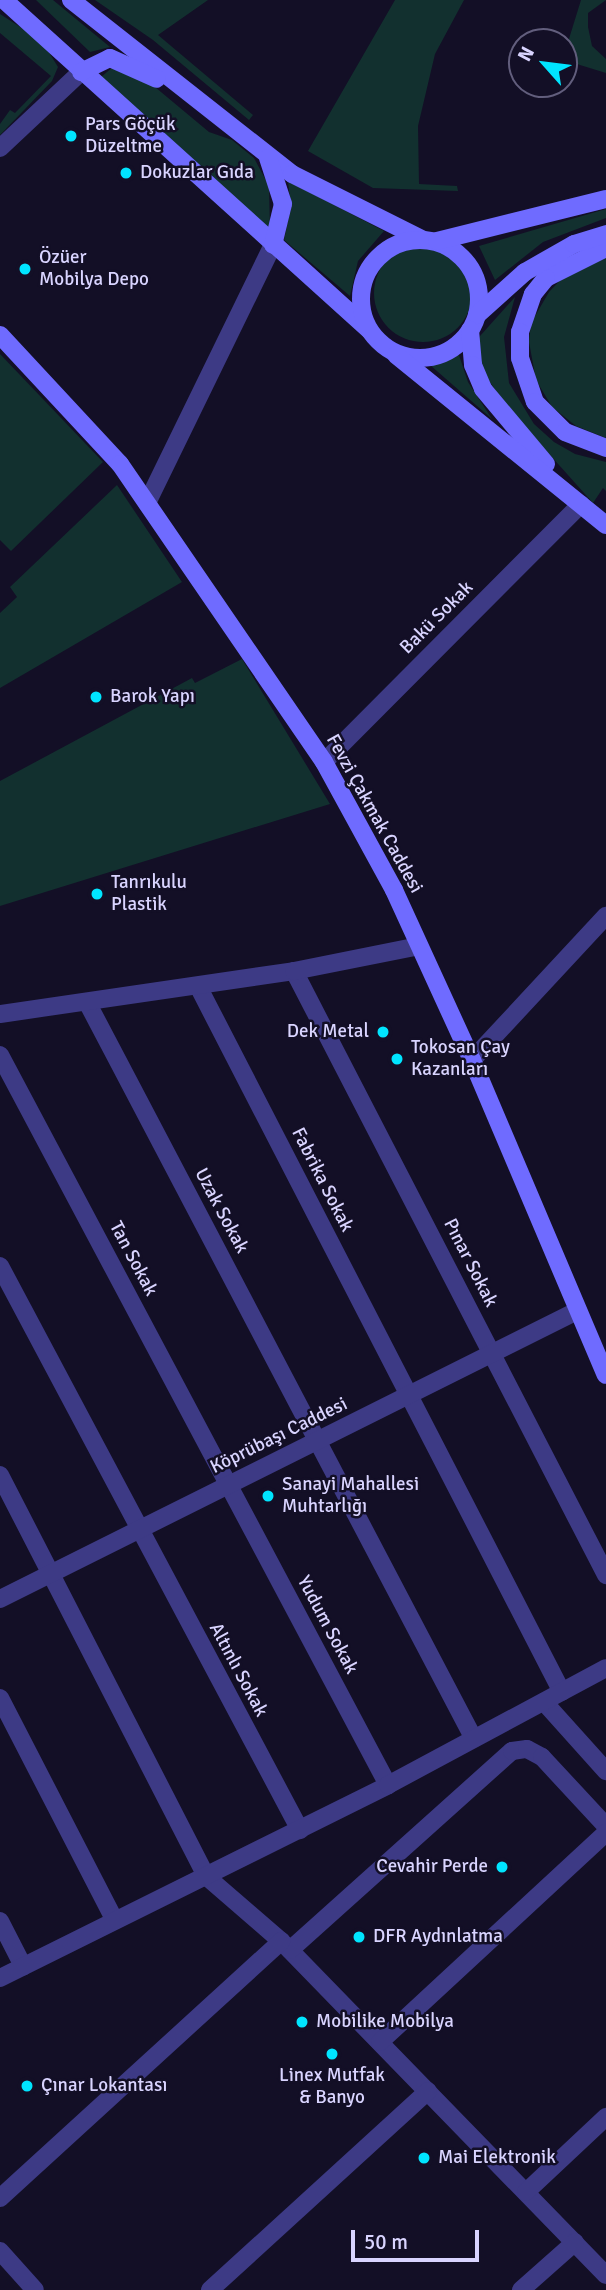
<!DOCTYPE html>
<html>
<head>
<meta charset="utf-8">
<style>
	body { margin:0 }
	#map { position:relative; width:606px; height:2290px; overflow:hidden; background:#130f26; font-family:Signika,sans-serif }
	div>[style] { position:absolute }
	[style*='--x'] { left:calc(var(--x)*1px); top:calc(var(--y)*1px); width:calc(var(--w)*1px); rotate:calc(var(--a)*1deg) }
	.green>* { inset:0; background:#12302f }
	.round { border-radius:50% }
	.street>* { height:18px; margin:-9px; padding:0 9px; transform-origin:9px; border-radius:9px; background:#3d3a85 }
	.secondary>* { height:18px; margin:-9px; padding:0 9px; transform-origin:9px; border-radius:9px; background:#6f6bff }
	.secondary>.ring { margin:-9px; padding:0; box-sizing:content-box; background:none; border:18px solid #6f6bff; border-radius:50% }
	.dots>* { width:19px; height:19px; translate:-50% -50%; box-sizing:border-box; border:4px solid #130f26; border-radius:50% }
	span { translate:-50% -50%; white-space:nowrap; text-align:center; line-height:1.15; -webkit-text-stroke:5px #130f26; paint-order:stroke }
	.poi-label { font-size:19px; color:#d9d4ff }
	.left { translate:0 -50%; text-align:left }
	.right { translate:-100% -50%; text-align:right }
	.street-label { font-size:19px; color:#d9d4ff }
	.north { position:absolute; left:508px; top:28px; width:70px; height:70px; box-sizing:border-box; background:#130f26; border:2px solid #625e7d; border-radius:50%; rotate:298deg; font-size:19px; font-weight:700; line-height:28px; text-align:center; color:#d9d4ff }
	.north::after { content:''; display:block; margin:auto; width:24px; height:32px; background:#00e5ff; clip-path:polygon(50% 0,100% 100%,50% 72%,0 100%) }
	.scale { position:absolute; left:351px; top:2230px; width:128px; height:32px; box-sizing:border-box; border:4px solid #d9d4ff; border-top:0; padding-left:9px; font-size:21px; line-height:24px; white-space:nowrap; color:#d9d4ff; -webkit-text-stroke:5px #130f26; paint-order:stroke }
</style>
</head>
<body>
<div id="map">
	<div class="green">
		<div style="clip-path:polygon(36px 0,53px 0,110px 47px,90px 52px)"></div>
		<div style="clip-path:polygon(95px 0,208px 0,158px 35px,253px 115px,249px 120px,153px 40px)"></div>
		<div style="clip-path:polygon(395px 0,464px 0,435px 54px,418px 126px,419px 184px,457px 186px,458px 191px,373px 188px,308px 151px)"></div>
		<div style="clip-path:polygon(581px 0,606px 0,588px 13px,588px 27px,592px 46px,606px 59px,606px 73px,567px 61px,564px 70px,564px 55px)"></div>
		<div style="clip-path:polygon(0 14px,42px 41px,58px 67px,52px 81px,0 135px,0 124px,10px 110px,15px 113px,51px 76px,0 33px)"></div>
		<div style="clip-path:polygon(113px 67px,149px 82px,209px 132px,232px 140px,254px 158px,269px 186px,270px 229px,101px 77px)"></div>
		<div style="clip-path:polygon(288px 181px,384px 231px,358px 261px,350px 296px,284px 240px,291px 208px)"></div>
		<div style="clip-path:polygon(606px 209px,606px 218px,543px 242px,495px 280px,479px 246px)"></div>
		<div class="round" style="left:374px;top:244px;width:98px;height:98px"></div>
		<div style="clip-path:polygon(606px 257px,606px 438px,576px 426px,552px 407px,536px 380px,529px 342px,531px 323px,549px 292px,566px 274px)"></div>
		<div style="clip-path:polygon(515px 297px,504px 337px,509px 383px,534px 424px,554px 442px,575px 454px,606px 462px,606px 491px,603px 488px,593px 503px,507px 407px,481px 369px,476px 345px,480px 336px)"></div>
		<div style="clip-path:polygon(0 354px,103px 462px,11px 551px,0 540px)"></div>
		<div style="clip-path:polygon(459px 355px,468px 382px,492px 419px,430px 365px)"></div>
		<div style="clip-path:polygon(117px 485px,182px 582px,0 688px,0 613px,17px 597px,10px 587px)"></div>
		<div style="clip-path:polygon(242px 659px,330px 804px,0 906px,0 781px,192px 678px,195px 683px)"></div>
	</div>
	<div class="street">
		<div style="--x:0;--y:148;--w:111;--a:-43.2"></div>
		<div style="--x:147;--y:503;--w:287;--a:-64"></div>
		<div style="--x:324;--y:762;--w:364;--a:-45.1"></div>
		<div style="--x:294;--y:971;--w:680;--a:62.68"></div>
		<div style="--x:198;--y:986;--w:794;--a:62.73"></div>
		<div style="--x:87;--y:1002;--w:832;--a:62.3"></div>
		<div style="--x:0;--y:1014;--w:297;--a:-8.3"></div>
		<div style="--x:294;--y:971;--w:127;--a:-11.3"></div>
		<div style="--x:0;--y:1055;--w:827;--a:62.01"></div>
		<div style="--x:472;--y:1060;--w:197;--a:-47.1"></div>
		<div style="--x:0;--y:1266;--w:639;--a:61.99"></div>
		<div style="--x:0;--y:1475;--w:452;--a:62.8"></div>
		<div style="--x:207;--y:1877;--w:98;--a:40.9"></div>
		<div style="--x:281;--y:1941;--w:466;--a:45.8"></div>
		<div style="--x:0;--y:1599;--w:645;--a:-26.53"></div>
		<div style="--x:0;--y:1698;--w:249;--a:62.7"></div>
		<div style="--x:544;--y:1702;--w:93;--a:48.1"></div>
		<div style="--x:0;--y:1921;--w:51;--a:62.9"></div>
		<div style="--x:290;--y:1950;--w:298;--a:-41.9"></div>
		<div style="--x:512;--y:1751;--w:15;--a:-8"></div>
		<div style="--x:527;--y:1749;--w:17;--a:28"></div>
		<div style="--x:542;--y:1757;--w:94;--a:47.2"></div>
		<div style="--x:0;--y:1978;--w:433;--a:-26.4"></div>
		<div style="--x:388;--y:1785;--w:247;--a:-28.2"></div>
		<div style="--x:380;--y:2042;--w:308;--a:-42.8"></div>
		<div style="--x:526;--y:2192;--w:110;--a:-43.2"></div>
		<div style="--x:0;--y:2198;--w:381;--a:-42.4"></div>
		<div style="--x:0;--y:2251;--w:52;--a:48.1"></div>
		<div style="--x:210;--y:2290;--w:295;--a:-42.4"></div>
		<div style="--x:521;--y:2290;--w:72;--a:-41.6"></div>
	</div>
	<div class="secondary">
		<div style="--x:4;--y:0;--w:492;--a:42.1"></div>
		<div style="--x:71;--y:0;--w:281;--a:38.2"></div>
		<div style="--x:292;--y:174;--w:145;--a:26.6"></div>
		<div style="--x:81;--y:72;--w:32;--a:-26"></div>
		<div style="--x:110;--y:58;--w:51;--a:24.1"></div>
		<div style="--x:268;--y:158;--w:48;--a:71.9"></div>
		<div style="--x:283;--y:204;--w:42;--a:103.7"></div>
		<div class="ring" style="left:361px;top:240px;width:100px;height:100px"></div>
		<div style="--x:437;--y:241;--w:174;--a:-14"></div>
		<div style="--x:606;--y:248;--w:67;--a:153.4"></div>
		<div style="--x:546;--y:278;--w:21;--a:129"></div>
		<div style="--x:533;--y:294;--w:40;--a:108.9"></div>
		<div style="--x:520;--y:332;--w:26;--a:90"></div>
		<div style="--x:520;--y:358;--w:46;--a:71.2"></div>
		<div style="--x:535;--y:402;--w:42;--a:45"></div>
		<div style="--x:565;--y:432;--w:44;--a:21.3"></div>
		<div style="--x:477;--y:315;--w:64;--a:-41.9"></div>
		<div style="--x:525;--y:272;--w:56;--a:-29.7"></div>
		<div style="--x:574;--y:244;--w:34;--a:-17"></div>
		<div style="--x:470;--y:330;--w:35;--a:85"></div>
		<div style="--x:473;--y:365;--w:26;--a:67"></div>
		<div style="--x:483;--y:389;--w:98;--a:50"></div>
		<div style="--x:0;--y:335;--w:176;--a:47.1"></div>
		<div style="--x:120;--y:464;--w:361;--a:55.6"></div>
		<div style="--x:324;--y:762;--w:146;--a:61.3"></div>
		<div style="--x:394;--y:890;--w:187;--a:65.4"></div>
		<div style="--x:472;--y:1060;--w:342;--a:67"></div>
		<div style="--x:396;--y:355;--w:270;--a:39"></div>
	</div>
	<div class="dots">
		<div style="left:71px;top:136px;background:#00e5ff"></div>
		<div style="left:126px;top:173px;background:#00e5ff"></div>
		<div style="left:25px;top:269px;background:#00e5ff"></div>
		<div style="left:96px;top:697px;background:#00e5ff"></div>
		<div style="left:97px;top:894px;background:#00e5ff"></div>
		<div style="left:383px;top:1032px;background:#00e5ff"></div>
		<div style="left:397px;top:1059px;background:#00e5ff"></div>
		<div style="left:268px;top:1496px;background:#00e5ff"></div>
		<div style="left:502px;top:1867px;background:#00e5ff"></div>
		<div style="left:359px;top:1937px;background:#00e5ff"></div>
		<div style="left:302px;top:2022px;background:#00e5ff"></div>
		<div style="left:332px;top:2054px;background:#00e5ff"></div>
		<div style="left:27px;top:2086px;background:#00e5ff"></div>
		<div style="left:424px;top:2158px;background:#00e5ff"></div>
	</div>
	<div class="poi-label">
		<span class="left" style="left:85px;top:136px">Pars Göçük<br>Düzeltme</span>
		<span class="left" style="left:140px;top:173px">Dokuzlar Gıda</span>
		<span class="left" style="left:39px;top:269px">Özüer<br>Mobilya Depo</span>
		<span class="left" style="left:110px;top:697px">Barok Yapı</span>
		<span class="left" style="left:111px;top:894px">Tanrıkulu<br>Plastik</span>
		<span class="right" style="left:369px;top:1032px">Dek Metal</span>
		<span class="left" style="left:411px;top:1059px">Tokosan Çay<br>Kazanları</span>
		<span class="left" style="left:282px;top:1496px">Sanayi Mahallesi<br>Muhtarlığı</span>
		<span class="right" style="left:488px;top:1867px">Cevahir Perde</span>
		<span class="left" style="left:373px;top:1937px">DFR Aydınlatma</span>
		<span class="left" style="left:316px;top:2022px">Mobilike Mobilya</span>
		<span style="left:332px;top:2087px">Linex Mutfak<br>&amp; Banyo</span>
		<span class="left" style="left:41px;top:2086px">Çınar Lokantası</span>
		<span class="left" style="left:438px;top:2158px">Mai Elektronik</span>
	</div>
	<div class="street-label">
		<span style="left:437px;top:618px;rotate:-45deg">Bakü Sokak</span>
		<span style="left:374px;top:814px;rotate:61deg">Fevzi Çakmak Caddesi</span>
		<span style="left:322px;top:1180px;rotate:63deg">Fabrika Sokak</span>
		<span style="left:221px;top:1211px;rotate:62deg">Uzak Sokak</span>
		<span style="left:133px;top:1259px;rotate:62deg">Tan Sokak</span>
		<span style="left:470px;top:1263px;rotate:63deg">Pınar Sokak</span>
		<span style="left:279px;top:1436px;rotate:-26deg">Köprübaşı Caddesi</span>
		<span style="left:327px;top:1625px;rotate:62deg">Yudum Sokak</span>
		<span style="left:238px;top:1670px;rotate:62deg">Altınlı Sokak</span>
	</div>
	<div class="north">N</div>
	<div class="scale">50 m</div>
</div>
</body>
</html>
